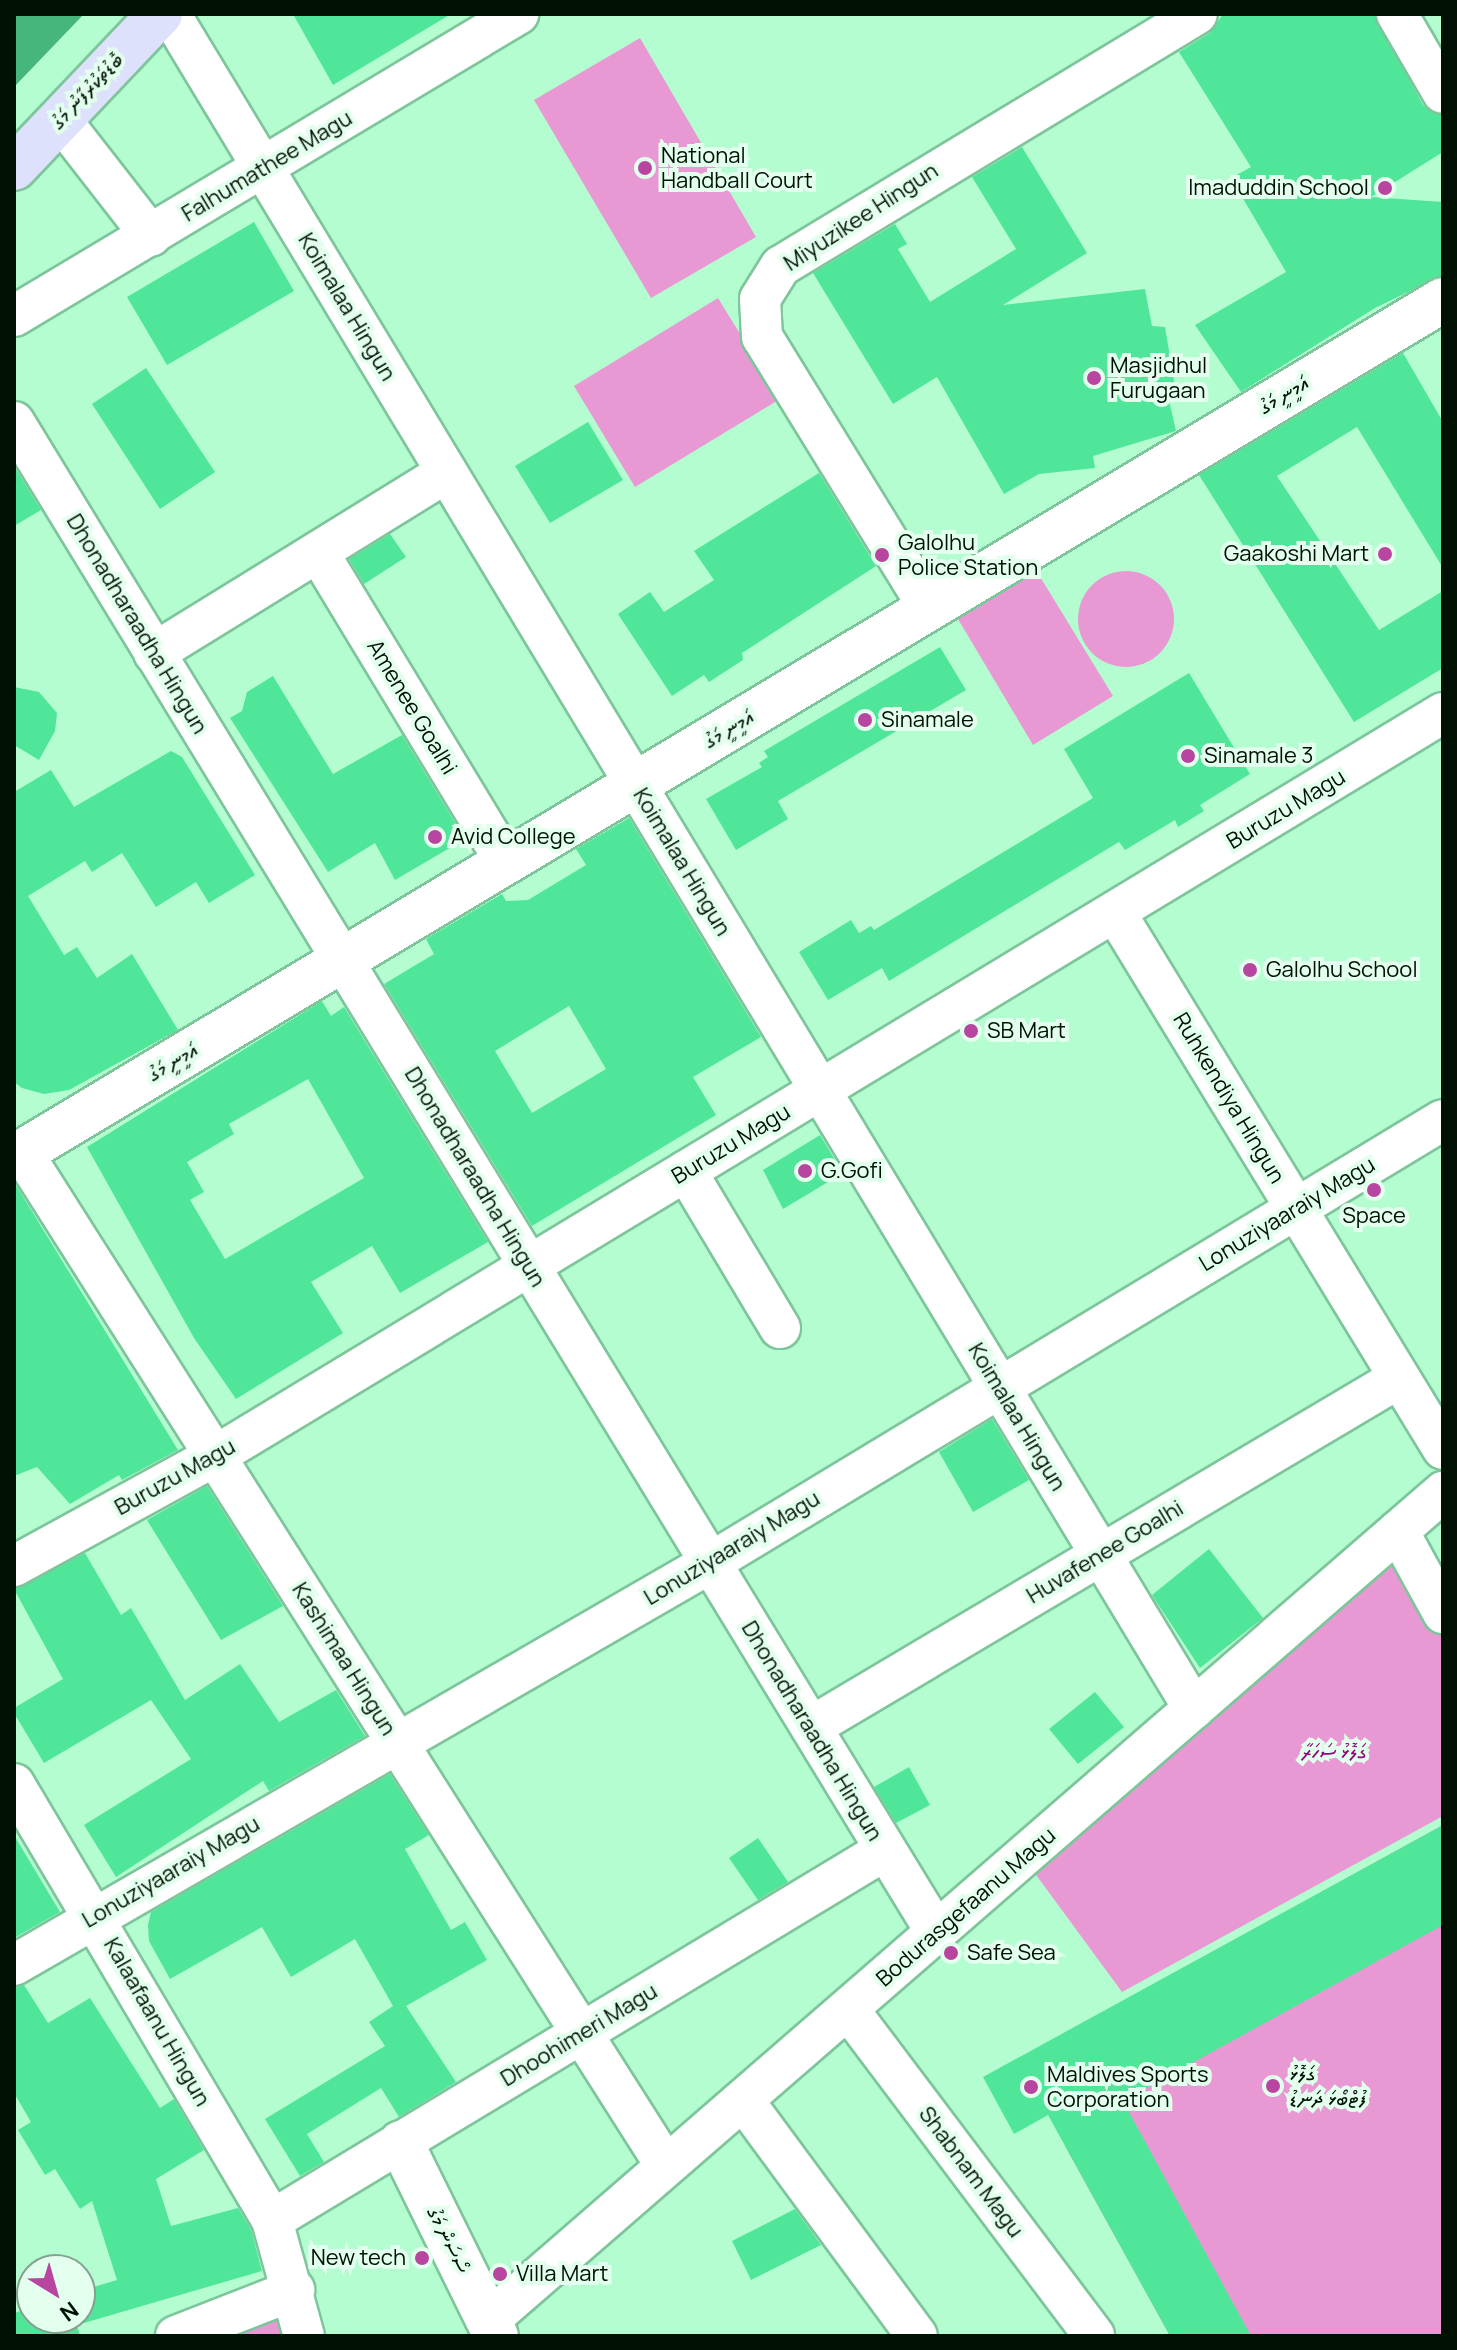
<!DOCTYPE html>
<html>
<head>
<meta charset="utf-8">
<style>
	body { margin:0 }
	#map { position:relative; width:1457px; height:2350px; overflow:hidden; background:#b4fdd1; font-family:Manrope,"Noto Sans Thaana",sans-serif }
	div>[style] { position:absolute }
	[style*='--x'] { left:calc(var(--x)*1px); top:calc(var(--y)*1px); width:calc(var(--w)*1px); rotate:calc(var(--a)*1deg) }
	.green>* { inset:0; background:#e899d3 }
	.round { border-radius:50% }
	.water>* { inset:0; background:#46b67c }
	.building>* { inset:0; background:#4fe69a }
	.roads { filter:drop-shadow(2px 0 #7ec59b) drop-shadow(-2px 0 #7ec59b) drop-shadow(0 2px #7ec59b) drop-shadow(0 -2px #7ec59b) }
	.street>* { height:40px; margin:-20px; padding:0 20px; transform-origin:20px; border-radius:20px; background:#fff }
	.secondary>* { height:44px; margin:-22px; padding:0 22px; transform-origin:22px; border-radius:22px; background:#fff }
	.primary>* { height:44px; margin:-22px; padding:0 22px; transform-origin:22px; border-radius:22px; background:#dde1fb }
	.dots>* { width:22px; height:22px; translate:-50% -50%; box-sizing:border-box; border:4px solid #e3ffed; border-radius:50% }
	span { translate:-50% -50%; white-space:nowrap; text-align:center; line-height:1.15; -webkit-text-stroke:8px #e3ffed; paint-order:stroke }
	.street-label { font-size:22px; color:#001104 }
	.poi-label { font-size:22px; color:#001104 }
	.left { translate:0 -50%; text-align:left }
	.right { translate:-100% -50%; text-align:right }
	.park-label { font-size:22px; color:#94057c }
	.frame { position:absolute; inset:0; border:16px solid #001104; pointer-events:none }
	.north { position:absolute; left:16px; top:2254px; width:80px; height:80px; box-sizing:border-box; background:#e3ffed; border:2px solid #88a090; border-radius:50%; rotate:143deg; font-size:22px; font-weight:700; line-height:32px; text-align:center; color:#001104 }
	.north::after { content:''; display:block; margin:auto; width:28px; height:36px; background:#b8459f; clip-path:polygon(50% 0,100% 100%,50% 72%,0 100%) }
</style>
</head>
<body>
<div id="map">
	<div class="green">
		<div style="clip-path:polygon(640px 38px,756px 237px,651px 298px,534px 100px)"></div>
		<div style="clip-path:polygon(718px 298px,780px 399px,635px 487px,574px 386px)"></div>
		<div style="clip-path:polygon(1031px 562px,1113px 696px,1033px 745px,952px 609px)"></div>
		<div class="round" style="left:1078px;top:571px;width:96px;height:96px"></div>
		<div style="clip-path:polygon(1397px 1555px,1443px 1638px,1443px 1816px,1122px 1992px,1031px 1868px)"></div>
		<div style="clip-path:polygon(1443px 1825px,1443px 2336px,1170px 2336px,1065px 2146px,1118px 2114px,1072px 2029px)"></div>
		<div style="clip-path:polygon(285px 2308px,291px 2336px,211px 2336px)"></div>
	</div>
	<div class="water">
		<div style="clip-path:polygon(14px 14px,84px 14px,14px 87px)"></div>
	</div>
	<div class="building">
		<div style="clip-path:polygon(293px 14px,451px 14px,333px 85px)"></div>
		<div style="clip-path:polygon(1223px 14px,1374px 14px,1423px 105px,1443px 116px,1443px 152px,1371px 197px,1443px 202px,1443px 275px,1375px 308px,1241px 392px,1195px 325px,1286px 272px,1231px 178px,1251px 167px,1179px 52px,1210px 33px)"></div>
		<div style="clip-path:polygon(1022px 147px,1087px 253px,1003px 305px,1145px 289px,1152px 326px,1165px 327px,1175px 386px,1166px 387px,1176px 431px,1093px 456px,1095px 468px,1039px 474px,1004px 494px,937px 377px,893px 404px,813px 273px,895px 224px,907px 244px,898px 249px,930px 302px,1016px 249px,972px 177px)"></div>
		<div style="clip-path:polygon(254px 222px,294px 291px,167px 365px,127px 297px)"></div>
		<div style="clip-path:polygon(1403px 353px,1443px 422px,1443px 568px,1357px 427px,1277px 476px,1379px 630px,1443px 591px,1443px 668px,1354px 722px,1199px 475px)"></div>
		<div style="clip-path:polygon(146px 368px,215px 472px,160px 509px,92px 404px)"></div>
		<div style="clip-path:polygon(588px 422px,623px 480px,550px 523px,515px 466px)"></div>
		<div style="clip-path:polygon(14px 466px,41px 510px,14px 526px)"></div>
		<div style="clip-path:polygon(819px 473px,876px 566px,742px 653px,743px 660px,709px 682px,704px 675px,672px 696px,618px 614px,650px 592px,664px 612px,714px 580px,694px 551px)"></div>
		<div style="clip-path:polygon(390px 534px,406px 557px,364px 584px,349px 559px)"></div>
		<div style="clip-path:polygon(940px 647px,966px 690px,778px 801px,788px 819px,736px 850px,706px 799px,762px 767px,759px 763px,768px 757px,764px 751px)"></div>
		<div style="clip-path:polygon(1189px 673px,1250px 774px,1200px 805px,1204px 811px,1178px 827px,1175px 820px,1125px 850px,1119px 842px,889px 981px,882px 968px,828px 1000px,799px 952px,851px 920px,859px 933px,871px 926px,874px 930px,1093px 798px,1064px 749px)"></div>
		<div style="clip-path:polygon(273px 676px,333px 774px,402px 735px,465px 839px,395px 880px,375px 843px,328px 872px,230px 718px,242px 711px,247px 692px)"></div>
		<div style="clip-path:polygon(14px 687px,39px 692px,57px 713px,55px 731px,39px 760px,14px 745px)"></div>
		<div style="clip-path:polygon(171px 751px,182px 757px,255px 875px,209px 903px,196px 882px,156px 907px,122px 853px,92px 872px,85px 861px,28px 896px,64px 955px,77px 947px,97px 978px,132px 954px,178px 1030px,69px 1090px,44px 1094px,22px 1088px,14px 1082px,14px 792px,51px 770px,74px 807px)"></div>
		<div style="clip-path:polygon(evenodd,629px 818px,761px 1037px,693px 1077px,716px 1115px,532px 1226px,384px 984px,434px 954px,426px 939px,502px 894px,506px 901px,528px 900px,586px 865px,576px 849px,629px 818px,569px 1006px,606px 1069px,532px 1113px,495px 1051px,569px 1006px)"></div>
		<div style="clip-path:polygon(evenodd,322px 1001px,331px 1016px,344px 1007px,488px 1242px,400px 1293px,372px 1246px,311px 1282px,343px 1333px,236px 1399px,194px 1338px,87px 1147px,322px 1001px,308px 1079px,364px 1178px,225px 1259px,190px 1200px,204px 1192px,187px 1162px,234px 1134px,229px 1124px,308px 1079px)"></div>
		<div style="clip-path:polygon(820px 1135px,843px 1173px,783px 1209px,763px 1170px)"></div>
		<div style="clip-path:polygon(14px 1182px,178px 1450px,122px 1480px,119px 1475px,70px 1504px,37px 1467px,14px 1476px)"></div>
		<div style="clip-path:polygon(992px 1419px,1029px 1480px,973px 1512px,939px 1452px)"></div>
		<div style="clip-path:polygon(207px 1486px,283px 1606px,221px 1640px,147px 1520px)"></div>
		<div style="clip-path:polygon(1209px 1549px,1263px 1618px,1200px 1668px,1152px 1595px)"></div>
		<div style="clip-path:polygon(85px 1553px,121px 1615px,131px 1608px,185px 1700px,240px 1664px,279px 1722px,336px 1690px,365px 1736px,269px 1791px,263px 1781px,116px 1877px,84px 1825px,191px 1759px,151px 1700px,44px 1763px,14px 1713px,14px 1708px,63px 1679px,14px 1589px)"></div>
		<div style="clip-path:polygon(1095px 1692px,1124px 1727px,1078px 1764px,1049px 1729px)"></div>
		<div style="clip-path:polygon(909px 1767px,930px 1805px,896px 1823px,874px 1787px)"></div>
		<div style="clip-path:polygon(390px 1774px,429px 1835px,405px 1849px,451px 1930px,465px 1922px,487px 1960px,406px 2006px,456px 2082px,399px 2117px,381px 2088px,307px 2134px,324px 2162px,300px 2176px,265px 2119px,385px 2046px,369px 2022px,393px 2006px,355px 1939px,291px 1977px,262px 1927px,170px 1979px,149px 1941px,148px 1925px,151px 1912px)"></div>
		<div style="clip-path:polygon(1443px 1825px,1443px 1925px,1134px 2095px,1140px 2106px,1129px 2112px,1251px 2336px,1170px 2336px,1048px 2115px,1014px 2134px,983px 2077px)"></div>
		<div style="clip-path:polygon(14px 1835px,60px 1912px,14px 1938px)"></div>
		<div style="clip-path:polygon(758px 1838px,788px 1882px,758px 1900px,729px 1858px)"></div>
		<div style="clip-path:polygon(24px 1985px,48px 2023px,90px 1998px,160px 2108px,174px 2099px,204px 2150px,156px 2179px,171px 2226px,238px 2208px,251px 2229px,262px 2271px,77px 2325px,80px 2336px,14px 2336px,14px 2313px,32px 2307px,32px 2318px,80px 2318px,80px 2291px,117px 2280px,92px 2201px,80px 2209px,55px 2169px,45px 2175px,18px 2130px,31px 2122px,14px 2093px,14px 1988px)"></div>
		<div style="clip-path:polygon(795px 2209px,821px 2245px,751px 2280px,732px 2241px)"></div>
	</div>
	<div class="roads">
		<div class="street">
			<div style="--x:170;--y:14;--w:1980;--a:58.86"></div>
			<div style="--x:1397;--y:14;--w:91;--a:59.8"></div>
			<div style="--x:60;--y:119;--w:148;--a:52.1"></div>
			<div style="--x:14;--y:316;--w:588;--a:-30.93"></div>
			<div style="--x:14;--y:422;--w:1769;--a:58.59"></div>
			<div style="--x:318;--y:552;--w:363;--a:58.8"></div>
			<div style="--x:929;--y:608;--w:318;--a:-121.6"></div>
			<div style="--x:762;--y:337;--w:38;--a:-93"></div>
			<div style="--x:760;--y:299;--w:39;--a:-58"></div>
			<div style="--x:781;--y:266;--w:486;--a:-31.2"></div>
			<div style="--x:154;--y:653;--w:344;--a:-31.7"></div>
			<div style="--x:1115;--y:912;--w:629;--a:58.58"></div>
			<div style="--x:22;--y:1152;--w:1201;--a:57.58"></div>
			<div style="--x:686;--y:1171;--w:183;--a:59.1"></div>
			<div style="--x:1398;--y:1531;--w:94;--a:61.2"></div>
			<div style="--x:14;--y:1566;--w:229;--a:-28.7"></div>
			<div style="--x:215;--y:1456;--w:1435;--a:-31.18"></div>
			<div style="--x:811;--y:1727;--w:684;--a:-30.69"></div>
			<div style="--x:14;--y:1784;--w:507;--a:59.39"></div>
			<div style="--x:272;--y:2220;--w:120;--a:74.6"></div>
			<div style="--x:14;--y:1965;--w:804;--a:-30.01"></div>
			<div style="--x:710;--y:1563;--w:856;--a:-31.15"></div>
			<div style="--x:848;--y:2009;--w:409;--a:53"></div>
			<div style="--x:743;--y:2100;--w:293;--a:53.6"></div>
			<div style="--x:272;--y:2220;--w:716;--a:-31.11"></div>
			<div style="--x:488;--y:2321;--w:1265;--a:-40.96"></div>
			<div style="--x:176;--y:2336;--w:127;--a:-21.3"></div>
		</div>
		<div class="secondary">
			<div style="--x:14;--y:1157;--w:1666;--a:-30.95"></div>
			<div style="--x:401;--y:2143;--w:215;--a:63.8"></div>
		</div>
		<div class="primary">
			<div style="--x:14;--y:168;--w:212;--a:-46.5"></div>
		</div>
	</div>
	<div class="dots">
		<div style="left:645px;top:168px;background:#b8459f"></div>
		<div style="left:1385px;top:188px;background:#b8459f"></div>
		<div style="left:1094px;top:378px;background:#b8459f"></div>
		<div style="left:1385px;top:554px;background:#b8459f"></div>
		<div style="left:882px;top:555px;background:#b8459f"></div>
		<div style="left:865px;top:720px;background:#b8459f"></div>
		<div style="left:1188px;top:756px;background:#b8459f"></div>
		<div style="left:435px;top:837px;background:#b8459f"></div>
		<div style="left:1250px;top:970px;background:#b8459f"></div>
		<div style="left:971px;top:1031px;background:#b8459f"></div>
		<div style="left:805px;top:1171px;background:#b8459f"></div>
		<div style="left:1374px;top:1190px;background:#b8459f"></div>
		<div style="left:951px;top:1953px;background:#b8459f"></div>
		<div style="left:1273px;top:2086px;background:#b8459f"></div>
		<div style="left:1031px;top:2087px;background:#b8459f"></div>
		<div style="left:422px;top:2258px;background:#b8459f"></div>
		<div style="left:500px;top:2274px;background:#b8459f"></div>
	</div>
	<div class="street-label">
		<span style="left:87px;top:91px;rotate:-47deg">ބޮޑުތަކުރުފާނު މަގު</span>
		<span style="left:267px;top:166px;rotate:-31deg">Falhumathee Magu</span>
		<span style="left:861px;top:217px;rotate:-33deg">Miyuzikee Hingun</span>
		<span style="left:347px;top:307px;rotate:59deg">Koimalaa Hingun</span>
		<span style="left:1284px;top:395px;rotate:-31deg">އަމީނީ މަގު</span>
		<span style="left:137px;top:624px;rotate:59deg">Dhonadharaadha Hingun</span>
		<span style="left:412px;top:707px;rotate:59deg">Amenee Goalhi</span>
		<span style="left:729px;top:729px;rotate:-31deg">އަމީނީ މަގު</span>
		<span style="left:1286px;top:809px;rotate:-31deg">Buruzu Magu</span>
		<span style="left:682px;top:862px;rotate:59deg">Koimalaa Hingun</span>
		<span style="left:173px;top:1062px;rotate:-31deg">އަމީނީ މަގު</span>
		<span style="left:1229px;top:1098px;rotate:59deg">Ruhkendiya Hingun</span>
		<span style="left:731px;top:1144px;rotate:-31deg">Buruzu Magu</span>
		<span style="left:475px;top:1177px;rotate:59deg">Dhonadharaadha Hingun</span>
		<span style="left:1287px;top:1214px;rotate:-31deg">Lonuziyaaraiy Magu</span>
		<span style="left:1017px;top:1417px;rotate:59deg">Koimalaa Hingun</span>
		<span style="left:175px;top:1477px;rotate:-29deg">Buruzu Magu</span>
		<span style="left:732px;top:1548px;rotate:-31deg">Lonuziyaaraiy Magu</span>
		<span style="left:1105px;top:1552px;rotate:-31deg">Huvafenee Goalhi</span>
		<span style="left:344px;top:1659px;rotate:58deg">Kashimaa Hingun</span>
		<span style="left:812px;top:1731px;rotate:59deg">Dhonadharaadha Hingun</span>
		<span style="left:171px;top:1872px;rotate:-30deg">Lonuziyaaraiy Magu</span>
		<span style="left:966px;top:1907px;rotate:-41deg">Bodurasgefaanu Magu</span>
		<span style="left:157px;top:2022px;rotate:60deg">Kalaafaanu Hingun</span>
		<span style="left:579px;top:2035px;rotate:-31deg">Dhoohimeri Magu</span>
		<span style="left:971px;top:2172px;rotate:53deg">Shabnam Magu</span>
		<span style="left:448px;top:2240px;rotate:64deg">ސޯސަން މަގު</span>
	</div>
	<div class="poi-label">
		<span class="left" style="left:661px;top:168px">National<br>Handball Court</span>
		<span class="right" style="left:1369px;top:188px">Imaduddin School</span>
		<span class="left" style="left:1110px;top:378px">Masjidhul<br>Furugaan</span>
		<span class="left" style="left:898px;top:555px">Galolhu<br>Police Station</span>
		<span class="right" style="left:1369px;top:554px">Gaakoshi Mart</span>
		<span class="left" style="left:881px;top:720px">Sinamale</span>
		<span class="left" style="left:1204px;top:756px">Sinamale 3</span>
		<span class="left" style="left:451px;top:837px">Avid College</span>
		<span class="left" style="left:1266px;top:970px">Galolhu School</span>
		<span class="left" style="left:987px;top:1031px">SB Mart</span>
		<span class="left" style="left:821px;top:1171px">G.Gofi</span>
		<span style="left:1374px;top:1216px">Space</span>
		<span class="left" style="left:967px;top:1953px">Safe Sea</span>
		<span class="left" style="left:1289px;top:2086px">ގަލޮޅު<br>ފުޓްބޯޅަ ދަނޑު</span>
		<span class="left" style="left:1047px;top:2087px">Maldives Sports<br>Corporation</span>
		<span class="right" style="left:406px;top:2258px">New tech</span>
		<span class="left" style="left:516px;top:2274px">Villa Mart</span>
	</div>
	<div class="park-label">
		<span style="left:1334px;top:1752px">ގަލޮޅު ސަހަރާ</span>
	</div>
	<div class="frame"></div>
	<div class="north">N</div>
</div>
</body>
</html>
